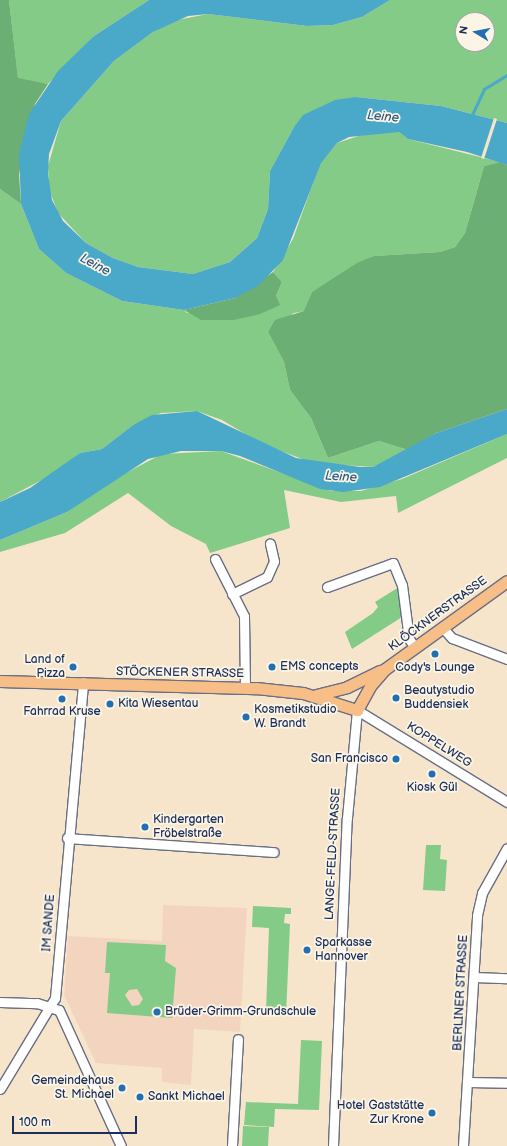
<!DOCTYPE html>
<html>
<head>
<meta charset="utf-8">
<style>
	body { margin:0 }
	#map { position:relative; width:507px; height:1146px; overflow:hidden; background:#f7e5cb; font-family:"Balsamiq Sans",sans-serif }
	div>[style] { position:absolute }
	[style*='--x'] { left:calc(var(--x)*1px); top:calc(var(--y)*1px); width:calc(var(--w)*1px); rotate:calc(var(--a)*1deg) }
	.built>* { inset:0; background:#f3d4bf }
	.green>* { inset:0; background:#84cb87 }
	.forest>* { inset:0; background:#6baf74 }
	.water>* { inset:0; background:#4aa9c9 }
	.pier>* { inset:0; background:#f7e5cb }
	.stream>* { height:2.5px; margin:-1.25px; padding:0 1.25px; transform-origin:1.25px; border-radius:1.25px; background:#4aa9c9 }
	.roads { filter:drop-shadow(1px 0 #686f84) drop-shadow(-1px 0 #686f84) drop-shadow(0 1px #686f84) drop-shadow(0 -1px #686f84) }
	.minor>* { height:9px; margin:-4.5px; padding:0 4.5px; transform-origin:4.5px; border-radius:4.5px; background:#fff }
	.major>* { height:11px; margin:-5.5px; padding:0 5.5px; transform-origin:5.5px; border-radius:5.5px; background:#f7be88 }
	.dots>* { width:11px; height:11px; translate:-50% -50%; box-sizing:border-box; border:2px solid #fcf5e5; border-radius:50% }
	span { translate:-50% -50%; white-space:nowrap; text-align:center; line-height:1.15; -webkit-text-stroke:3.5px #fcf5e5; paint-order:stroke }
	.street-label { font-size:12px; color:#1b2f5e }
	.poi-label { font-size:12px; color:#1b2f5e }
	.right { translate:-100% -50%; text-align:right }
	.left { translate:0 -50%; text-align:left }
	.water-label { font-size:13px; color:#2b5a83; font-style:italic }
	.north { position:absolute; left:455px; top:12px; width:40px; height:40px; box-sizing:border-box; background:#fcf5e5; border:1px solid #a2a6af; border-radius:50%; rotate:280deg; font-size:11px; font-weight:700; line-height:16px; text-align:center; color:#1b2f5e }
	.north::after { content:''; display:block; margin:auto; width:14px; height:18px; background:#1f6fb2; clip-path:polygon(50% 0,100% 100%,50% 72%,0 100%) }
	.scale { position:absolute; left:12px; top:1116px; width:125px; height:18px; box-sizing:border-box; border:2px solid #1b2f5e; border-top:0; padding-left:5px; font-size:12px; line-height:14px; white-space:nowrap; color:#1b2f5e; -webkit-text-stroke:3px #fcf5e5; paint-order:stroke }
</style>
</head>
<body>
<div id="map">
	<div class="built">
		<div style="clip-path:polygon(163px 905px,247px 908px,240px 1032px,194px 1029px,191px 1085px,162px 1082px,162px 1068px,96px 1063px,64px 995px,68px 936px,162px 941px)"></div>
	</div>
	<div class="green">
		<div style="clip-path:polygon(9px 0,149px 0,94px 36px,48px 84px,18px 79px)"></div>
		<div style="clip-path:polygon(evenodd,390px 0,507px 0,507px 123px,441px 106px,356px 97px,294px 127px,270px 171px,268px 209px,257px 238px,230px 262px,193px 274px,138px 267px,113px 258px,86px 243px,58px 213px,49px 189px,48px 166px,61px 121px,114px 61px,153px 32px,172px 21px,208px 14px,307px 26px,333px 25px,362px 17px,390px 0,463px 20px,487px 20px,487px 44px,463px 44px,463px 20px)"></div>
		<div style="clip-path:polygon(371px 132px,399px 132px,408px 139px,500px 162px,484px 166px,465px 233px,455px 247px,440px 252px,374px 256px,312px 292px,305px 311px,294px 313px,268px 332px,284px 362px,290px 390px,311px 418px,328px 458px,379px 441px,408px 450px,373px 467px,313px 463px,262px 444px,222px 420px,197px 411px,161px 413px,133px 425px,102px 449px,80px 453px,53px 474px,0 502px,0 189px,21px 204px,39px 249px,66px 273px,122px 301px,184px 310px,187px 313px,276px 296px,282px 282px,273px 272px,293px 239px,320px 163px,337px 143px)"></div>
		<div style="clip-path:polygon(507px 434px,507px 458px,398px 513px,396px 496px,341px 502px,284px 490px,290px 528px,210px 553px,206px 544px,171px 526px,128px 493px,65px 533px,0 552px,0 540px,67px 512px,105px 484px,162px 454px,221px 451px,331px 491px,361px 491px,402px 479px)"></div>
		<div style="clip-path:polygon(399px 587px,402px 617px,352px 649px,345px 632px,373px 613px,378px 607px,375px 602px)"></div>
		<div style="clip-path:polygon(426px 845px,441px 845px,440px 859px,447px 860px,445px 891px,423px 890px)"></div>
		<div style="clip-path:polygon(253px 906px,291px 908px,291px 914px,285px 914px,284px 923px,290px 924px,286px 1015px,266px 1011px,269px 928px,252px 927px)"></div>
		<div style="clip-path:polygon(evenodd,107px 942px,166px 945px,165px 961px,176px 968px,172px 1018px,107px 1013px,110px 973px,105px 973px,107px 942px,137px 989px,143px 999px,139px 1005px,132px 1006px,125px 995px,129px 990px,137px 989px)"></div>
		<div style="clip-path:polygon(301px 1040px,322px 1041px,319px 1110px,275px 1109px,274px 1127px,244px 1125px,246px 1102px,298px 1104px)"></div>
		<div style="clip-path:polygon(243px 1126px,269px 1127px,268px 1146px,242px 1146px)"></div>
	</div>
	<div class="forest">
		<div style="clip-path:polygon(0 0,9px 0,18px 78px,48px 84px,35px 104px,19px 174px,21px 204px,0 189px)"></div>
		<div style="clip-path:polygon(500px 162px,507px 165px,507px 409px,436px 433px,408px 450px,379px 441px,328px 458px,311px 418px,290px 390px,284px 362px,268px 332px,275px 320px,304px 311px,312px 292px,357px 263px,374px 256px,440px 252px,455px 247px,465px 233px,484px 166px)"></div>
		<div style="clip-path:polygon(273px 272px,282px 282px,276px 296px,280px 305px,260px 314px,234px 320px,201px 320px,184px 310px,235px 298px)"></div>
	</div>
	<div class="water">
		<div style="clip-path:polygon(149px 0,390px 0,362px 17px,333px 25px,307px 26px,208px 14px,188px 16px,153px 32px,114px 61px,61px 121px,49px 154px,48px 174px,52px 200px,63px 221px,86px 243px,113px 258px,138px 267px,193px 274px,230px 262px,257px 238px,268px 209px,270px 171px,294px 127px,303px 115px,335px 100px,356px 97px,441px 106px,507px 123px,507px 165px,467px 152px,408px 139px,399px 132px,349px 137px,337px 143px,321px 163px,283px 260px,259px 285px,235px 298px,184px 310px,122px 301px,66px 273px,39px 249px,21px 204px,19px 154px,29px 114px,58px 71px,94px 36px)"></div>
		<div style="clip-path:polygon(507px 409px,507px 434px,380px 487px,343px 492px,320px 489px,240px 456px,221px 451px,181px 451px,148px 459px,67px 512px,0 540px,0 502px,30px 488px,80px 453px,102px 449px,133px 425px,152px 415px,197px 411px,296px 458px,360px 467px,373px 467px,436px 433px)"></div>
	</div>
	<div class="pier">
		<div style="clip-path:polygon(494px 118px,497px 119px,484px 159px,481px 158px)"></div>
	</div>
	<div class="stream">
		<div style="--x:471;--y:117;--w:31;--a:-65"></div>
		<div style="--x:484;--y:89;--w:27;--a:-31"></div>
	</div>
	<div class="roads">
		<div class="minor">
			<div style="--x:215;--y:559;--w:64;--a:63"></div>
			<div style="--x:244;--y:616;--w:71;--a:89.2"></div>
			<div style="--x:327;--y:587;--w:70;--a:-20"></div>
			<div style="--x:393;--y:563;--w:24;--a:68"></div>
			<div style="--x:402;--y:585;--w:54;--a:82.6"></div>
			<div style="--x:409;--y:639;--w:9;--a:54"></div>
			<div style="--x:232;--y:594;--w:39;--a:-26"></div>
			<div style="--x:267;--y:577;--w:17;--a:-66"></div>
			<div style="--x:274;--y:561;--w:18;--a:-103"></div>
			<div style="--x:442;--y:627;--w:15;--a:48"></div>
			<div style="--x:452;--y:638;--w:59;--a:20.9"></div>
			<div style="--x:67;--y:838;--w:207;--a:3.9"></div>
			<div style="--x:474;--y:977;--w:33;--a:2"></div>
			<div style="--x:0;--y:1002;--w:37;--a:2"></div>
			<div style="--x:37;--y:1003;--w:23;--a:18"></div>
			<div style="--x:59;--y:1010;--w:149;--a:65.5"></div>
			<div style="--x:468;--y:1082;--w:39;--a:1"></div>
			<div style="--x:0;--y:1089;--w:106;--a:-58.9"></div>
			<div style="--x:55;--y:998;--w:317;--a:-84.9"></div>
			<div style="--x:232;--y:1146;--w:107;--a:-86.8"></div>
			<div style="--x:333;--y:1146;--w:328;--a:-87.6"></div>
			<div style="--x:347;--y:818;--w:108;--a:-84.7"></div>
			<div style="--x:357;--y:710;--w:176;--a:31.5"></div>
			<div style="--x:463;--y:1146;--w:231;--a:-86.5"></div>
			<div style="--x:477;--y:915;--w:23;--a:-77"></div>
			<div style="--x:482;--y:893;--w:51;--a:-60.9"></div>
		</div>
		<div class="major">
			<div style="--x:0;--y:681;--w:256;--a:1.6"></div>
			<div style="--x:256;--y:688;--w:47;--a:6.1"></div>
			<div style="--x:303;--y:693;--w:57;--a:17.5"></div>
			<div style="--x:357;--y:710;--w:29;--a:-61"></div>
			<div style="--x:371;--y:685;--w:21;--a:-49"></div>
			<div style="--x:385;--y:669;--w:150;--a:-35.8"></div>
			<div style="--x:316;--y:695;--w:32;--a:-14"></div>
			<div style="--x:347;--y:687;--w:37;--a:-26"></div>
		</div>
	</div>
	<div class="dots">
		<div style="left:435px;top:654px;background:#1f6fb2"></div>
		<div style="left:73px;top:667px;background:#1f6fb2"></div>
		<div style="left:272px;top:667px;background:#1f6fb2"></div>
		<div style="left:396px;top:698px;background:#1f6fb2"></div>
		<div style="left:62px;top:699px;background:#1f6fb2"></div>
		<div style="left:110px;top:704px;background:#1f6fb2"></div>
		<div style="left:246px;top:717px;background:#1f6fb2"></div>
		<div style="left:396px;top:759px;background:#1f6fb2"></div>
		<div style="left:432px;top:774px;background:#1f6fb2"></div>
		<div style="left:145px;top:827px;background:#1f6fb2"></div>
		<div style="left:307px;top:950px;background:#1f6fb2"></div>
		<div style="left:157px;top:1012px;background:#1f6fb2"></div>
		<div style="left:122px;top:1088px;background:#1f6fb2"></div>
		<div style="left:140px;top:1097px;background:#1f6fb2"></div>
		<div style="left:432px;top:1113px;background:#1f6fb2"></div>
	</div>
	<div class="street-label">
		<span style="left:438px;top:614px;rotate:-36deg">KLÖCKNERSTRASSE</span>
		<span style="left:180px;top:673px;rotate:1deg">STÖCKENER STRASSE</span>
		<span style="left:439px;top:745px;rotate:32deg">KOPPELWEG</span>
		<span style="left:333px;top:854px;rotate:-87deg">LANGE-FELD-STRASSE</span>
		<span style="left:49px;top:923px;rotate:-86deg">IM SANDE</span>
		<span style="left:461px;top:993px;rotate:-87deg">BERLINER STRASSE</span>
	</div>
	<div class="poi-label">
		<span class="right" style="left:65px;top:667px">Land of<br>Pizza</span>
		<span class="left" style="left:280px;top:667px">EMS concepts</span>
		<span style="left:435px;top:668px">Cody's Lounge</span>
		<span class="left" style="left:404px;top:698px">Beautystudio<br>Buddensiek</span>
		<span class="left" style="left:118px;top:704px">Kita Wiesentau</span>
		<span class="left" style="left:254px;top:717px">Kosmetikstudio<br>W. Brandt</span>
		<span style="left:62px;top:712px">Fahrrad Kruse</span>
		<span class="right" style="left:388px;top:759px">San Francisco</span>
		<span style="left:432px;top:788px">Kiosk Gül</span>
		<span class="left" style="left:153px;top:827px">Kindergarten<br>Fröbelstraße</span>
		<span class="left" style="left:315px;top:950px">Sparkasse<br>Hannover</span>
		<span class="left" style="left:165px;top:1012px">Brüder-Grimm-Grundschule</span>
		<span class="right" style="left:114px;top:1088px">Gemeindehaus<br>St. Michael</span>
		<span class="left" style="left:148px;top:1097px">Sankt Michael</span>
		<span class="right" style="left:424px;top:1113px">Hotel Gaststätte<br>Zur Krone</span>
	</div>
	<div class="water-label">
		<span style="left:383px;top:117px;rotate:5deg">Leine</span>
		<span style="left:95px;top:265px;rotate:28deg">Leine</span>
		<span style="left:341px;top:477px;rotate:4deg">Leine</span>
	</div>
	<div class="north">N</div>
	<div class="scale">100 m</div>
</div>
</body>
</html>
